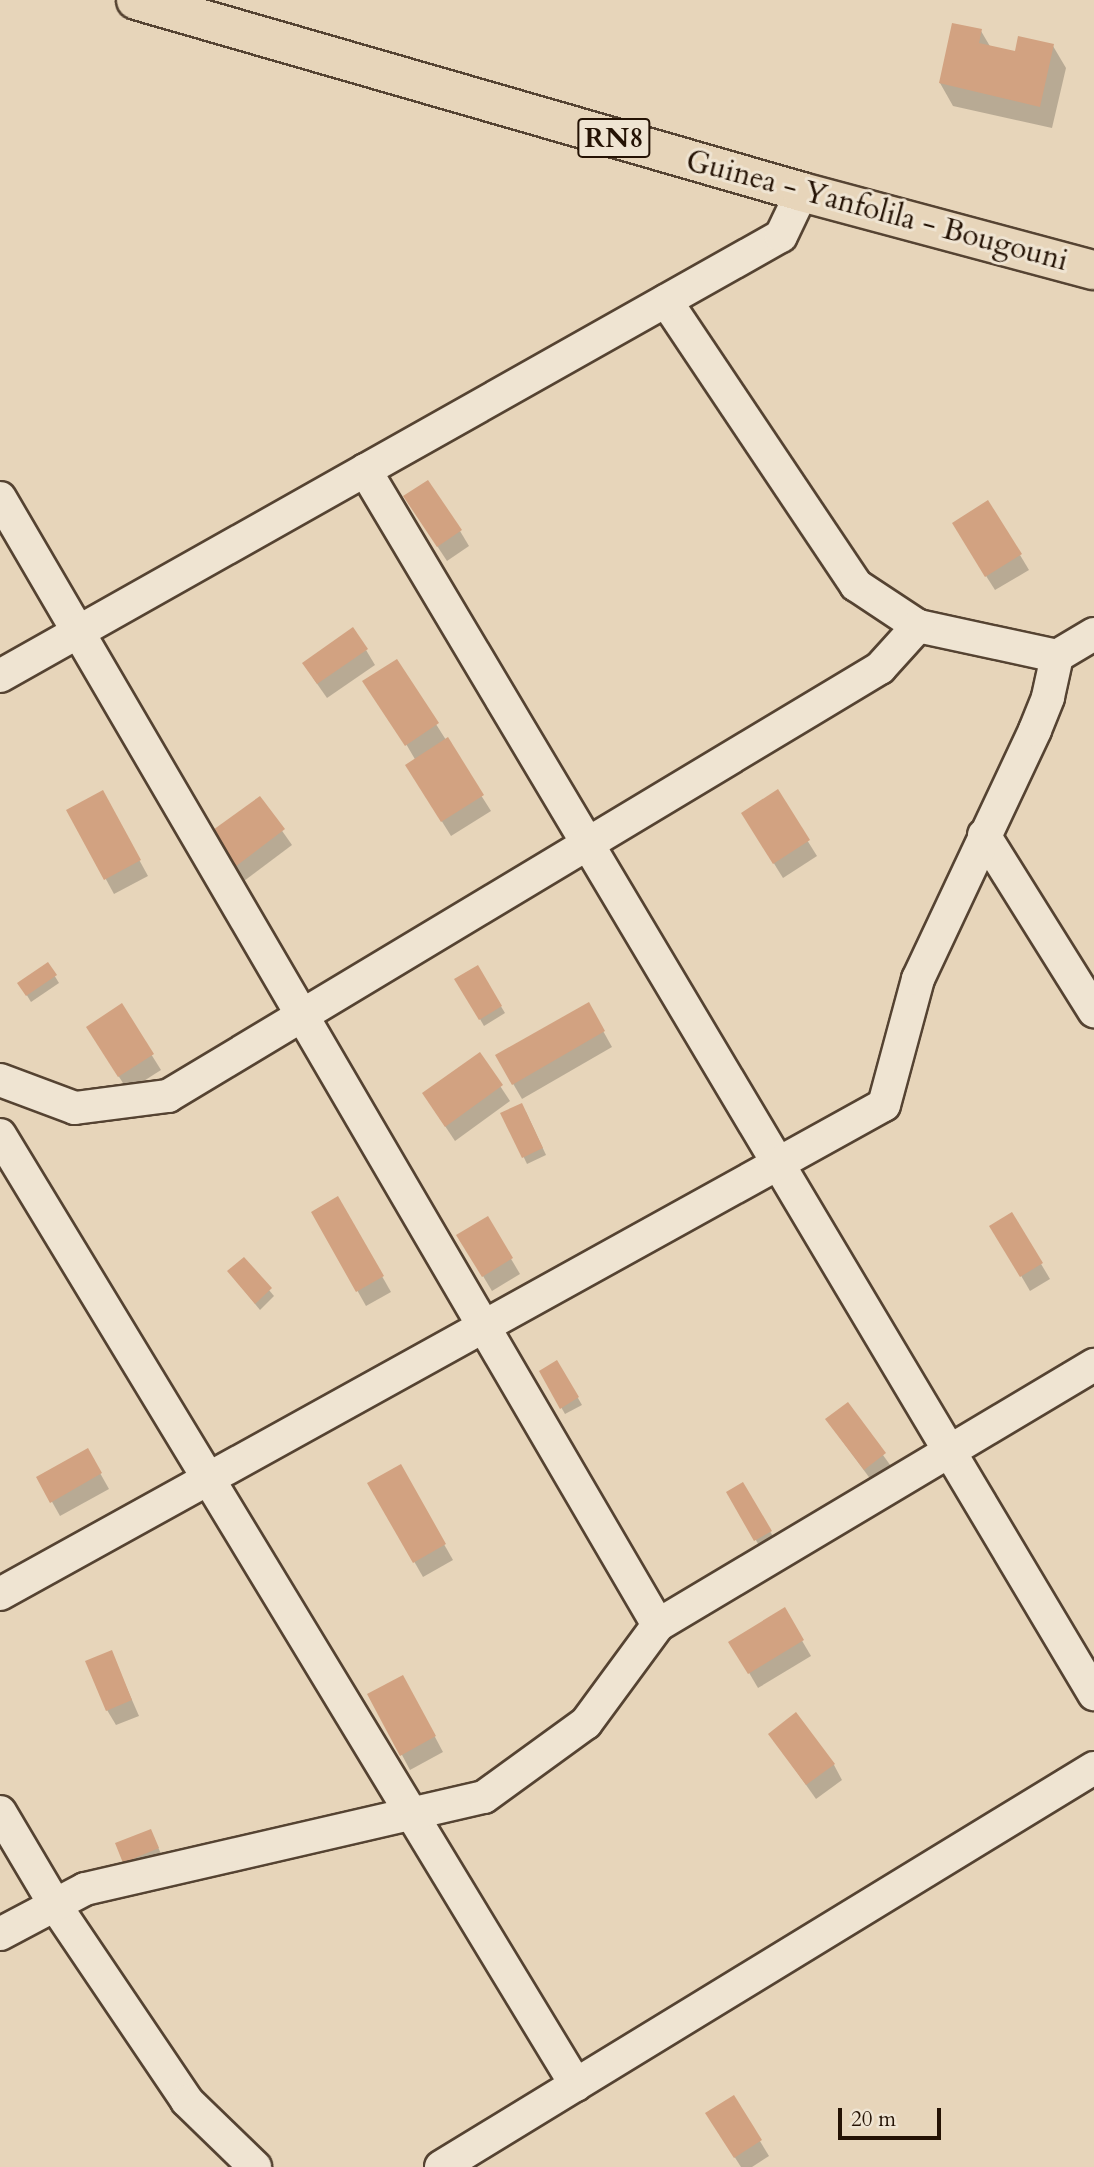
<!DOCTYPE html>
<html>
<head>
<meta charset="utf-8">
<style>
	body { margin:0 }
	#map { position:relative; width:1094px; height:2167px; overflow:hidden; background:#e7d5ba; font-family:Cardo,serif }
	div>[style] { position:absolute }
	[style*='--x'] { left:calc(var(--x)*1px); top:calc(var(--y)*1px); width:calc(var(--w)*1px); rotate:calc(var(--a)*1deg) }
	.shadow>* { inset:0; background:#0003 }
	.building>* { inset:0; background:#d2a281 }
	.roads { filter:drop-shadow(2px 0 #554332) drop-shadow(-2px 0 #554332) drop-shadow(0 2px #554332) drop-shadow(0 -2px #554332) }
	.minor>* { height:32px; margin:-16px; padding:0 16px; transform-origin:16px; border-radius:16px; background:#efe4d2 }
	.primary>* { height:38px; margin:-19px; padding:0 19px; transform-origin:19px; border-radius:19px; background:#e7d5ba }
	span { translate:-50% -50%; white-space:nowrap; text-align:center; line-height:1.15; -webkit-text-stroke:6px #efe4d2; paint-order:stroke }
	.shield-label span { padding:2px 5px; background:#efe4d2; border:2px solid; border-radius:5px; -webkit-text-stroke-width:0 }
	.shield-label { font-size:28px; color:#241204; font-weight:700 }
	.street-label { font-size:30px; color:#241204 }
	.scale { position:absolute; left:838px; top:2108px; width:103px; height:32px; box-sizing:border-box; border:4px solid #241204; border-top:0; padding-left:9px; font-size:21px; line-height:24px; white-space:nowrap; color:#241204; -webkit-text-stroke:5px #efe4d2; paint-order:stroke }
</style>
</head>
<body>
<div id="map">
	<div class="shadow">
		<div style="clip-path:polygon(981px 31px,991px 48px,1016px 54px,1053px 46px,1066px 68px,1052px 128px,953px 106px,940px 83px)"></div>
		<div style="clip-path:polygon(414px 511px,460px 531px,469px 546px,447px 561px)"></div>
		<div style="clip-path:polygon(962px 538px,1020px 555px,1029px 570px,995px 590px)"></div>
		<div style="clip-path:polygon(366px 650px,375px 665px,327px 698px,313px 678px)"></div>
		<div style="clip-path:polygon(396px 661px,491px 811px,451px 836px,416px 780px,416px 761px,402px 737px)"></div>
		<div style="clip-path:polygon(102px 792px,148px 876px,114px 894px,68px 810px)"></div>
		<div style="clip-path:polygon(777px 792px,817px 856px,783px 878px,752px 828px)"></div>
		<div style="clip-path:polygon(259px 798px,292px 845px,240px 884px,216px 851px)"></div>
		<div style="clip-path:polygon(48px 965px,59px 983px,31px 1002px,20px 984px)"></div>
		<div style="clip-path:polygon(477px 967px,505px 1013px,484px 1026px,457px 980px)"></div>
		<div style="clip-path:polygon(588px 1004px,612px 1047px,522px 1099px,497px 1056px)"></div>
		<div style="clip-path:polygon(121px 1006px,161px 1070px,128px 1091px,97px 1042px)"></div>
		<div style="clip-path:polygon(479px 1054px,510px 1101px,455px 1141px,433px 1108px)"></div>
		<div style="clip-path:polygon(526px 1112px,546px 1155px,527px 1164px,503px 1114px)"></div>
		<div style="clip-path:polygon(338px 1199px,391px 1292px,366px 1306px,313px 1212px)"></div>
		<div style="clip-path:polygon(1012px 1215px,1050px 1279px,1030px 1291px,992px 1226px)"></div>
		<div style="clip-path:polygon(487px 1218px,520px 1274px,492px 1291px,459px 1236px)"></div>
		<div style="clip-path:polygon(243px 1259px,274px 1296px,260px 1310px,229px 1272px)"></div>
		<div style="clip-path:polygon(557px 1362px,582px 1405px,565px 1414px,541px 1372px)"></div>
		<div style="clip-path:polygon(847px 1405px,893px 1469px,874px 1484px,827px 1420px)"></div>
		<div style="clip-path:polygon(87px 1450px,109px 1489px,60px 1516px,38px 1477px)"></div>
		<div style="clip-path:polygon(400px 1467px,453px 1560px,423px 1577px,370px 1484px)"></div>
		<div style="clip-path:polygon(742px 1484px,774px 1538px,760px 1547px,728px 1493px)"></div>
		<div style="clip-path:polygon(784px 1610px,811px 1656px,758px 1688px,731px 1642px)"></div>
		<div style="clip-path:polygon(111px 1652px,139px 1716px,116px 1725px,107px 1710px)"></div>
		<div style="clip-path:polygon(411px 1692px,443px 1752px,410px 1770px,402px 1755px)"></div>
		<div style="clip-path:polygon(770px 1734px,834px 1765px,842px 1780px,816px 1799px)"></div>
		<div style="clip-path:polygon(154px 1838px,162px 1856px,129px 1869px,125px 1862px)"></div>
		<div style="clip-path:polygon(733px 2097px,769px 2156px,752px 2167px,741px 2167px,716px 2128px)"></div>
	</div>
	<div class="building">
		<div style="clip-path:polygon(952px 23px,982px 29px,979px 43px,1015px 51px,1018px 36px,1054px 44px,1040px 107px,939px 83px)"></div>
		<div style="clip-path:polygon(428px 480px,462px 530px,437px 547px,403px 496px)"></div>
		<div style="clip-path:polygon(988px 500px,1022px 554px,985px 577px,952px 523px)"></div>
		<div style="clip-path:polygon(353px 627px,368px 649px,317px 684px,302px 663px)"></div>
		<div style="clip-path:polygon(397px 659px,439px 723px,405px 746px,362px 681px)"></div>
		<div style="clip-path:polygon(448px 737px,484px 795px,441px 822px,405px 765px)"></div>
		<div style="clip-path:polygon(778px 789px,810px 840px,773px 864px,741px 813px)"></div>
		<div style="clip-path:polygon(103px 790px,141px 860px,104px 880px,66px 810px)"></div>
		<div style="clip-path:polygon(260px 796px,285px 829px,231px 870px,206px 835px)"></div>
		<div style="clip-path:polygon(48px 962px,57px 975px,26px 996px,17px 983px)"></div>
		<div style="clip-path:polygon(478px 965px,502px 1006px,479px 1020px,454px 979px)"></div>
		<div style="clip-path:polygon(589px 1002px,605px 1031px,512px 1085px,495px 1055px)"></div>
		<div style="clip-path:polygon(122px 1003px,154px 1054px,118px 1077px,86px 1027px)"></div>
		<div style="clip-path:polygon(480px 1052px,503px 1085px,445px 1127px,422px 1093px)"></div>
		<div style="clip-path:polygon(522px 1103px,543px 1148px,522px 1158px,500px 1113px)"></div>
		<div style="clip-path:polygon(338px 1196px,384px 1276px,356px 1292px,311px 1212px)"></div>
		<div style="clip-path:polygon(1012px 1212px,1043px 1263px,1020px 1277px,989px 1226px)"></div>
		<div style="clip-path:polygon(488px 1216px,513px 1258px,482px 1277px,456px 1235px)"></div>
		<div style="clip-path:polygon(244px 1257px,272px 1288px,255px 1304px,227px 1271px)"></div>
		<div style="clip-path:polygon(557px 1360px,579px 1397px,560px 1409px,539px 1371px)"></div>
		<div style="clip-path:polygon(848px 1402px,886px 1453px,864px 1470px,825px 1419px)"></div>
		<div style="clip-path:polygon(88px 1448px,102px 1473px,50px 1503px,36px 1477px)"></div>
		<div style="clip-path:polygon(401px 1464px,446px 1544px,413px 1563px,367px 1483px)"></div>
		<div style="clip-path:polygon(743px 1482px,772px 1531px,754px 1541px,726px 1492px)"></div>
		<div style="clip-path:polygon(785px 1607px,804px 1640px,748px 1674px,728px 1642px)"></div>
		<div style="clip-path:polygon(112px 1650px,132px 1700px,106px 1711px,85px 1661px)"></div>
		<div style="clip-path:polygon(403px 1675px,436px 1736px,400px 1756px,367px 1694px)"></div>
		<div style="clip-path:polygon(796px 1712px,835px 1764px,806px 1785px,768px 1734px)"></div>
		<div style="clip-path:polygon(151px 1829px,159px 1848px,123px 1863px,115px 1843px)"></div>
		<div style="clip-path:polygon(734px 2095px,762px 2140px,734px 2158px,705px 2113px)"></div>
	</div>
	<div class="roads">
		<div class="minor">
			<div style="--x:666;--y:301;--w:342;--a:56.2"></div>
			<div style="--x:856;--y:585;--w:74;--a:33.5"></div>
			<div style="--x:918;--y:626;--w:142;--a:12.2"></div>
			<div style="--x:365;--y:470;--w:1425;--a:59.22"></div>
			<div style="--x:0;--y:498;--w:1305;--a:59.72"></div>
			<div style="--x:0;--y:676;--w:896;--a:-29.4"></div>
			<div style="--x:781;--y:236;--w:49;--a:-64.5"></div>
			<div style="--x:984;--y:835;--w:208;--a:58"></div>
			<div style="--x:0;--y:1080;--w:80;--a:20.5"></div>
			<div style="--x:75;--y:1108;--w:94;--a:-7.4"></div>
			<div style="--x:168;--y:1096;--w:831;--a:-31.01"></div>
			<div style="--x:880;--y:668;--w:57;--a:-47.9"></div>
			<div style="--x:0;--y:1135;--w:1111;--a:58.77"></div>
			<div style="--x:0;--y:1594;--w:1010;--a:-28.95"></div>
			<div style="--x:884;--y:1105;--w:131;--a:-74.9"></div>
			<div style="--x:918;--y:979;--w:275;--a:-64.8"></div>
			<div style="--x:1035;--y:730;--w:35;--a:-68"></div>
			<div style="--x:1048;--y:697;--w:42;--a:-77.6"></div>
			<div style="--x:1057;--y:656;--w:43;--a:-30.7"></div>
			<div style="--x:0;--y:1812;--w:108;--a:59.4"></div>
			<div style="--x:55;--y:1905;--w:236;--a:56"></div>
			<div style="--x:187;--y:2101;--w:95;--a:44.1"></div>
			<div style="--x:0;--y:1934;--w:96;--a:-27.9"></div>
			<div style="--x:85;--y:1889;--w:409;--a:-13"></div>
			<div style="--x:484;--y:1797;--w:126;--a:-36"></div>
			<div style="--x:586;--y:1723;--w:122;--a:-53.7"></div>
			<div style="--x:658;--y:1625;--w:508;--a:-30.81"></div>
			<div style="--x:441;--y:2167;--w:765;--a:-31.43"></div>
		</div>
		<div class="primary">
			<div style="--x:136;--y:0;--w:693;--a:16.08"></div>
			<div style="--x:802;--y:192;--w:302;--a:15"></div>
		</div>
	</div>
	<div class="shield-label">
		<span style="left:614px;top:138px">RN8</span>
	</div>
	<div class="street-label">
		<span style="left:877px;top:211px;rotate:15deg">Guinea - Yanfolila - Bougouni</span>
	</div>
	<div class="scale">20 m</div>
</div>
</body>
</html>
